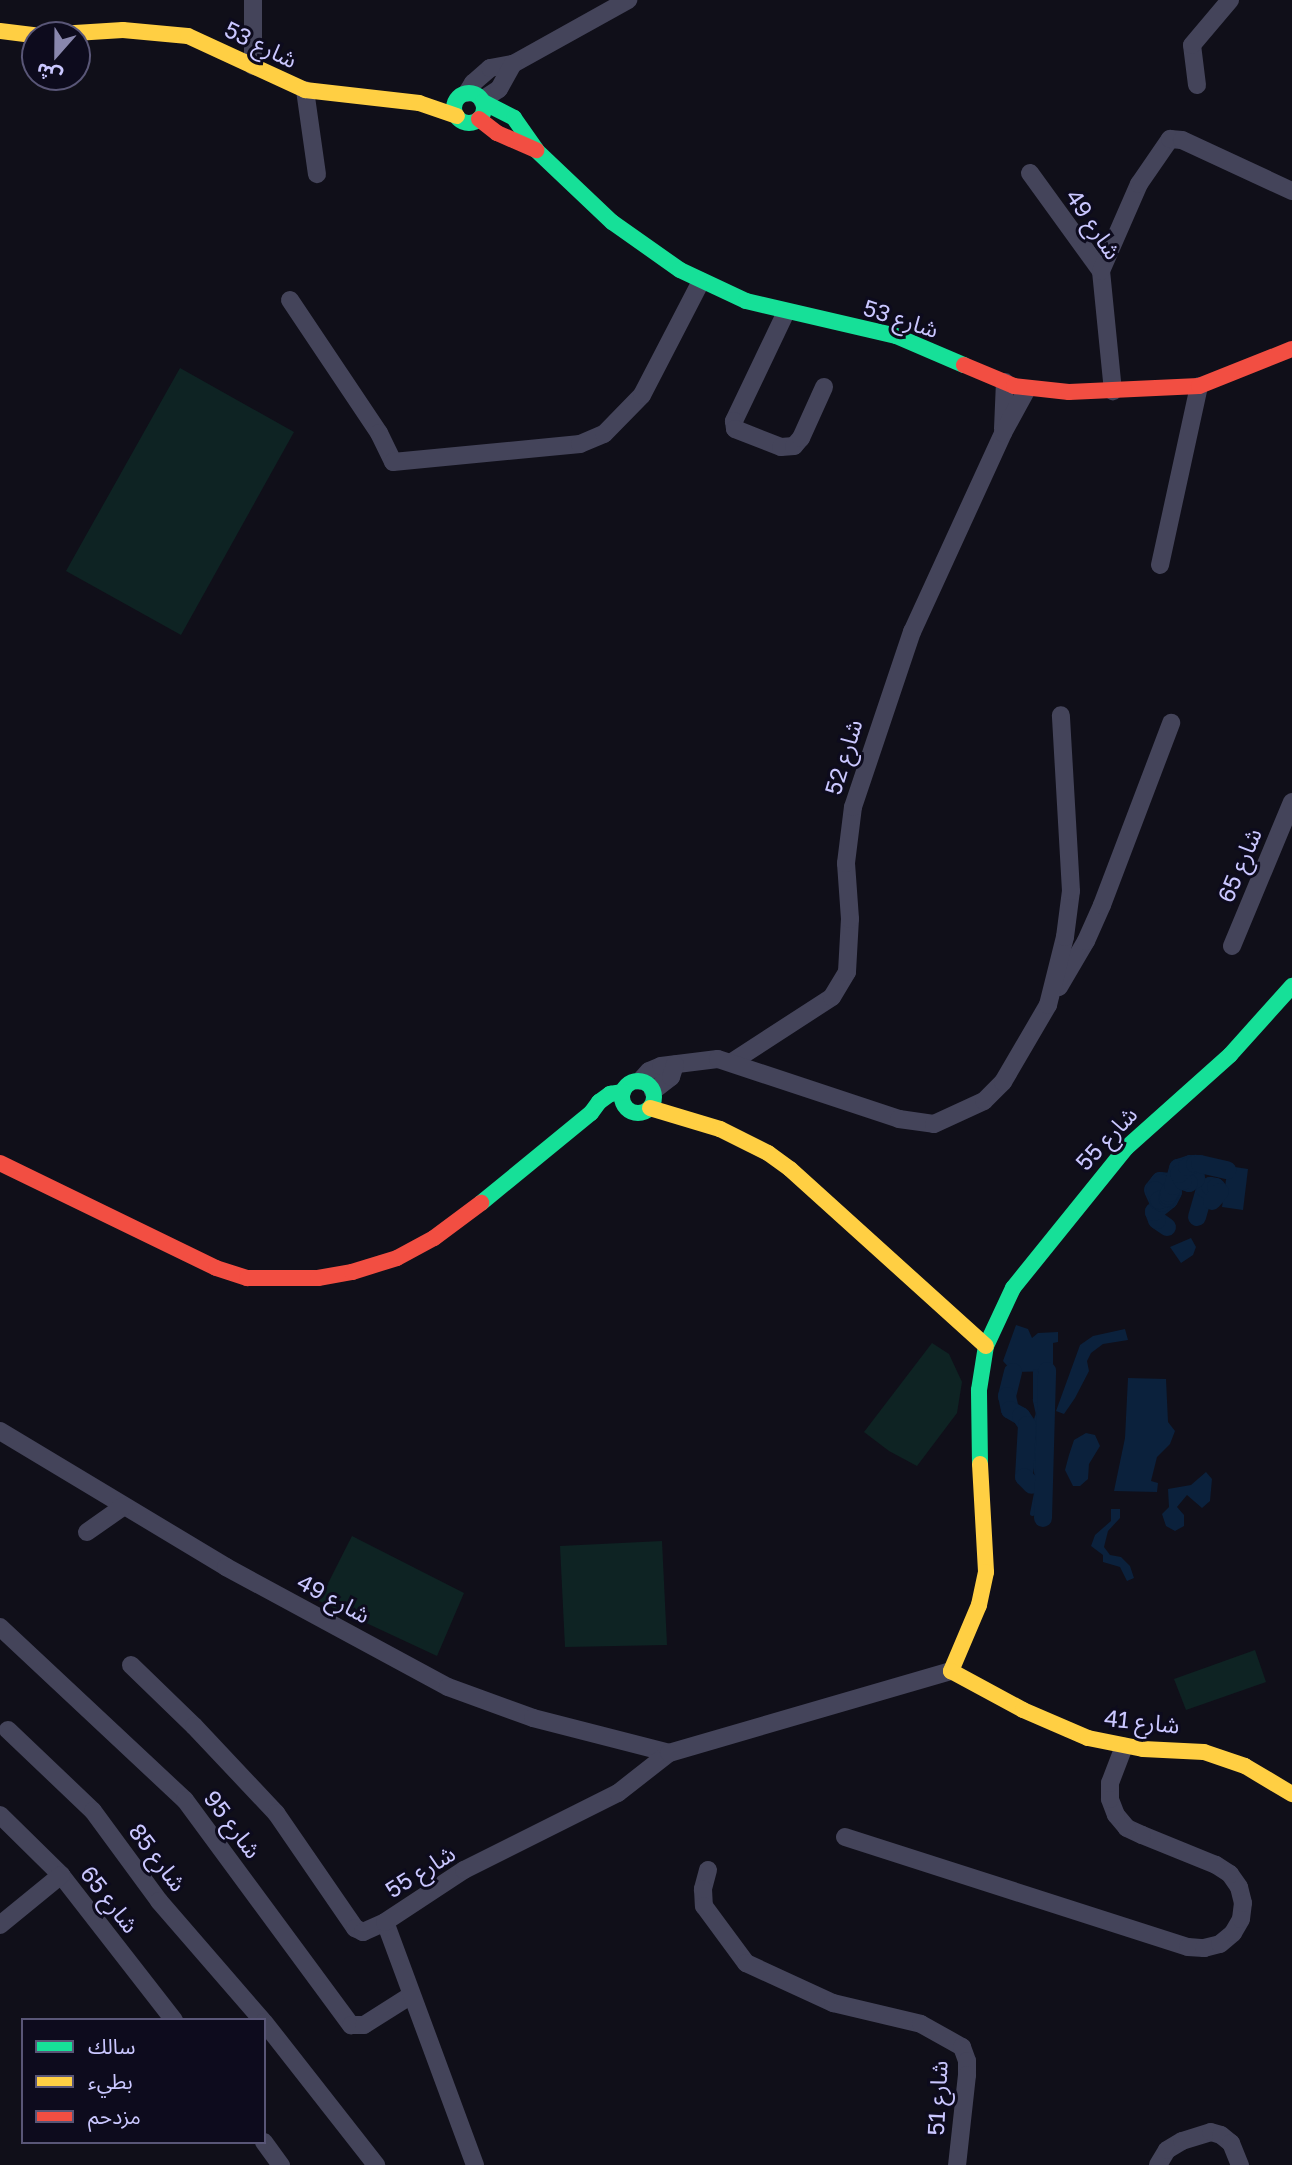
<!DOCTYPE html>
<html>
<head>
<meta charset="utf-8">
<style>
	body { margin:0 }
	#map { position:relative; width:1292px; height:2165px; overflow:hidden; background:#100f19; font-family:"Golos Text","Noto Sans Arabic",sans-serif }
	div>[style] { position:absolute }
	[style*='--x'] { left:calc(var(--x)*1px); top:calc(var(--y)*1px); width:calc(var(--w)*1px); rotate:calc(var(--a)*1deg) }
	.green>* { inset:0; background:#0e2323 }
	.water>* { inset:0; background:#0b213c }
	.stream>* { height:5px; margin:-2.5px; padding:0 2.5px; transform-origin:2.5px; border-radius:2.5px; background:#0b213c }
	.canal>* { height:18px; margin:-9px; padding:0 9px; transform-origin:9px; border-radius:9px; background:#0b213c }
	.street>* { height:18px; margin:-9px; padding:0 9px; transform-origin:9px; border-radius:9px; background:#44445a }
	.fast>* { height:16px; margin:-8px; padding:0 8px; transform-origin:8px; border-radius:8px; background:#16e098 }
	.fast>.ring { margin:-8px; padding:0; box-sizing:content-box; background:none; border:16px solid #16e098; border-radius:50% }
	.slow>* { height:16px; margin:-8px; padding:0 8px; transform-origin:8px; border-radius:8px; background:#ffcf43 }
	.jam>* { height:16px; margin:-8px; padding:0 8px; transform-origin:8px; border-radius:8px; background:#f24e42 }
	span { translate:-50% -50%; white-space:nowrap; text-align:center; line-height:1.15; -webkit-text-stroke:6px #0d0b1d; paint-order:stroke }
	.street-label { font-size:23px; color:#cac7ff }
	.legend { position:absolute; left:21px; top:2018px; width:245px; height:126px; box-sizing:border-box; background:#0d0b1d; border:2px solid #595677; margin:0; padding:9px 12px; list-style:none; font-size:21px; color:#cac7ff }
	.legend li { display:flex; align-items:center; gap:14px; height:35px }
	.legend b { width:35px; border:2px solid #595677 }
	.north { position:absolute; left:21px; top:21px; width:70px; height:70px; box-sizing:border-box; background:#0d0b1d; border:2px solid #595677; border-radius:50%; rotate:201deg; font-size:19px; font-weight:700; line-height:28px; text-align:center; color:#cac7ff }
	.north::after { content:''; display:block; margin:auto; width:24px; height:32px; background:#8987ae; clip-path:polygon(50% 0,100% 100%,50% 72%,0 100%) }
</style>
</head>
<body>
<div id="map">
	<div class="green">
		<div style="clip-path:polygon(180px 368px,294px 432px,181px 635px,66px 571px)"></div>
		<div style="clip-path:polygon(932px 1343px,949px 1354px,962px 1382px,957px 1413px,917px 1466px,889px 1451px,864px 1432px)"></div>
		<div style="clip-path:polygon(352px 1536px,464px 1593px,437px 1656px,319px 1601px)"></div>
		<div style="clip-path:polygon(662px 1541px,667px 1645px,565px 1647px,560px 1546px)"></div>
		<div style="clip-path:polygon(1255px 1650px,1266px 1682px,1186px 1710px,1174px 1679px)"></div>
	</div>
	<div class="water">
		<div style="clip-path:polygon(1228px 1166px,1248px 1169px,1243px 1210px,1222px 1207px)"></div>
		<div style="clip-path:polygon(1191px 1238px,1196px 1247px,1193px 1255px,1181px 1263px,1170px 1247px)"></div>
		<div style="clip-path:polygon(1016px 1325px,1028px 1329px,1032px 1338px,1038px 1333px,1058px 1332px,1058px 1342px,1053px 1343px,1053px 1371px,1013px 1372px,1003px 1361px)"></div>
		<div style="clip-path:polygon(1125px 1329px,1128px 1340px,1103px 1344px,1091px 1353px,1087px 1361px,1089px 1371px,1075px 1398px,1064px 1414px,1056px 1411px,1080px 1345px,1093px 1336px)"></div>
		<div style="clip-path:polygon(1128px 1378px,1166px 1379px,1168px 1422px,1175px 1431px,1170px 1444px,1157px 1457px,1151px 1481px,1158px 1483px,1157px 1492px,1114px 1491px,1125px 1438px)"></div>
		<div style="clip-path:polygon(1086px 1433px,1095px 1435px,1100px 1446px,1089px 1464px,1088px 1479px,1080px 1486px,1073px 1486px,1065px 1470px,1069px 1455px,1074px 1440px)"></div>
		<div style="clip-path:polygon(1206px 1472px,1212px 1479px,1210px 1501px,1202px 1508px,1187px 1495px,1177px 1507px,1184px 1515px,1184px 1526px,1175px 1531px,1166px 1526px,1162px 1514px,1169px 1507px,1168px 1489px,1191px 1485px)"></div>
		<div style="clip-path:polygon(1111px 1509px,1120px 1509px,1120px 1518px,1108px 1531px,1104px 1547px,1110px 1555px,1121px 1557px,1130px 1566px,1134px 1578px,1127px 1581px,1120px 1567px,1103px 1562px,1103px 1555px,1091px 1546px,1095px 1535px,1111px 1521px)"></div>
	</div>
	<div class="stream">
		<div style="--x:1038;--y:1472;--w:12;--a:-81"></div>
		<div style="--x:1040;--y:1460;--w:38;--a:-97"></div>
		<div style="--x:1035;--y:1422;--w:23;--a:-72"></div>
		<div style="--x:1042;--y:1400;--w:29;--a:-92"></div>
		<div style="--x:1037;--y:1499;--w:14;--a:86"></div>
		<div style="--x:1032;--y:1513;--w:33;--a:-79"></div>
		<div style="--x:1038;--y:1481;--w:24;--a:-102"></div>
		<div style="--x:1033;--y:1458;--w:35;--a:-78"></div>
		<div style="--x:1040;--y:1424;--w:25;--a:-102"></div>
		<div style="--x:1035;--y:1400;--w:29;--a:-90"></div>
	</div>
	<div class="canal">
		<div style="--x:1197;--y:1217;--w:29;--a:-74"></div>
		<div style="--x:1205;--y:1189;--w:6;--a:-31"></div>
		<div style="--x:1210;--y:1186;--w:6;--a:9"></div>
		<div style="--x:1216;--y:1187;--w:6;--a:51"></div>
		<div style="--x:1220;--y:1192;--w:12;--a:132"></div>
		<div style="--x:1167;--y:1227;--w:12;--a:-145"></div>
		<div style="--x:1157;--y:1220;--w:9;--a:-111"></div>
		<div style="--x:1154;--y:1212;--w:19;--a:-39"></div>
		<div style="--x:1169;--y:1200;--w:9;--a:-63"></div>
		<div style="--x:1173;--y:1192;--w:6;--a:-99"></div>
		<div style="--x:1172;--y:1186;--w:4;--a:-117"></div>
		<div style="--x:1170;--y:1182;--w:10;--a:-174"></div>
		<div style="--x:1160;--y:1181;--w:11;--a:128"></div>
		<div style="--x:1153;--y:1190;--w:12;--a:66"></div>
		<div style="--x:1158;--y:1201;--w:4;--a:27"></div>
		<div style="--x:1162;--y:1203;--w:7;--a:-34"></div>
		<div style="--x:1168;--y:1199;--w:8;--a:-67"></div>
		<div style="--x:1171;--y:1192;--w:6;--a:-99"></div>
		<div style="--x:1170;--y:1186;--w:9;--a:-162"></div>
		<div style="--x:1161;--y:1183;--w:9;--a:131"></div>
		<div style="--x:1155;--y:1190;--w:11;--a:68"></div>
		<div style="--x:1159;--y:1200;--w:8;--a:-14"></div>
		<div style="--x:1167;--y:1198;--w:2;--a:-63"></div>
		<div style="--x:1168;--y:1196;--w:3;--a:-72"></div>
		<div style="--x:1169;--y:1193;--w:8;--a:-60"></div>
		<div style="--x:1173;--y:1186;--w:19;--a:-74"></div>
		<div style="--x:1178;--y:1168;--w:13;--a:-18"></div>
		<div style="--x:1190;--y:1164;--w:6;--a:31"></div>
		<div style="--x:1195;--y:1167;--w:12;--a:85"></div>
		<div style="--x:1196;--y:1179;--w:8;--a:150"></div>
		<div style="--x:1189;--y:1183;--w:6;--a:-162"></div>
		<div style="--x:1183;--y:1181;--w:8;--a:-120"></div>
		<div style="--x:1179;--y:1174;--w:11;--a:-41"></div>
		<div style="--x:1187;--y:1167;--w:9;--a:-21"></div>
		<div style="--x:1195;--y:1164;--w:5;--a:0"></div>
		<div style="--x:1200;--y:1164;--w:28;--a:13"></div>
		<div style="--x:1013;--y:1372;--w:25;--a:104"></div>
		<div style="--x:1007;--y:1396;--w:14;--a:78"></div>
		<div style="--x:1010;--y:1410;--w:13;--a:29"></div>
		<div style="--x:1021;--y:1416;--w:11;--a:56"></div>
		<div style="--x:1027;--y:1425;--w:52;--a:93.3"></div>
		<div style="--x:1024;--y:1477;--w:11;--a:45"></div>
		<div style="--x:1043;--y:1518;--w:147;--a:-88.4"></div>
	</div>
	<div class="street">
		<div style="--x:253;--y:0;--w:66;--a:90"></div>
		<div style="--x:1197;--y:85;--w:40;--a:-97.1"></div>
		<div style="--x:1192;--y:45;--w:59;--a:-49.8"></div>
		<div style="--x:305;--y:90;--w:85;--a:81.9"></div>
		<div style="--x:467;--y:93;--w:12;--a:-59"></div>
		<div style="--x:473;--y:83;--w:23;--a:-41"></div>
		<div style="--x:490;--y:68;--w:23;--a:-10"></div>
		<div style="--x:513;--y:64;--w:132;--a:-29.1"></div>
		<div style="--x:482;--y:100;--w:20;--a:-33"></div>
		<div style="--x:499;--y:89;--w:29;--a:-61"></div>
		<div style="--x:1030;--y:173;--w:121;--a:54.1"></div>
		<div style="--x:1101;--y:271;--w:121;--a:84.3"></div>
		<div style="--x:1101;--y:271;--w:95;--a:-66.4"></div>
		<div style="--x:1139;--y:184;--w:55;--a:-55.4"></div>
		<div style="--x:1170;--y:139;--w:12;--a:5"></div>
		<div style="--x:1182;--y:140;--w:121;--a:24.9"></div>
		<div style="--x:290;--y:300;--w:160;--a:56.2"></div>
		<div style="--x:379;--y:433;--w:32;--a:64"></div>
		<div style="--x:393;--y:462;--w:188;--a:-5.5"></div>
		<div style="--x:580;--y:444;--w:26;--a:-23"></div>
		<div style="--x:604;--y:434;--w:54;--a:-45.7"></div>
		<div style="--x:642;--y:395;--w:128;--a:-62.6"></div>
		<div style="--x:786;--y:312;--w:121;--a:115.5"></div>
		<div style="--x:734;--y:421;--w:8;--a:83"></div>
		<div style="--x:735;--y:429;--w:49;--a:21.4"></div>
		<div style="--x:781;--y:447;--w:13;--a:-4"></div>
		<div style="--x:794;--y:446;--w:11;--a:-49"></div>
		<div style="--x:801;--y:438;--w:56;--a:-65.7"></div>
		<div style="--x:1003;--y:429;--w:47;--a:-87.6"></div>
		<div style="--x:1160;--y:565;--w:183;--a:-77.7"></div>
		<div style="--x:1232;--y:946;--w:156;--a:-67.4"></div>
		<div style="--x:1059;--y:987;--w:53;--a:-59.6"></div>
		<div style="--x:1086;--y:941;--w:39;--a:-66"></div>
		<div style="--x:1102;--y:905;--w:195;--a:-69.2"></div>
		<div style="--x:732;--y:1062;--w:119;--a:-33"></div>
		<div style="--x:832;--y:997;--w:29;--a:-59"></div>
		<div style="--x:847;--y:972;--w:53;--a:-86.8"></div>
		<div style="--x:850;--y:919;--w:56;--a:-94.1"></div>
		<div style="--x:846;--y:863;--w:56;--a:-82.9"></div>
		<div style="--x:853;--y:807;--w:185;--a:-71.4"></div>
		<div style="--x:912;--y:632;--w:219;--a:-65.4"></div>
		<div style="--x:1003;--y:433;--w:50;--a:-61.4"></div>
		<div style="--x:640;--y:1081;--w:13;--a:-48"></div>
		<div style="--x:649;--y:1071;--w:13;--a:-23"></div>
		<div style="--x:661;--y:1066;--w:57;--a:-7"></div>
		<div style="--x:718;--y:1059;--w:191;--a:18.3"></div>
		<div style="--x:899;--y:1119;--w:35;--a:8"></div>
		<div style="--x:934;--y:1124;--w:55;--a:-24.7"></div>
		<div style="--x:984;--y:1101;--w:27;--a:-45"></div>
		<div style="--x:1003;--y:1082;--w:89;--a:-59.7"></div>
		<div style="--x:1048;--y:1005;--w:70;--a:-76"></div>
		<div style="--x:1065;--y:937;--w:46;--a:-82.6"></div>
		<div style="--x:1071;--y:891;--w:176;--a:-93.3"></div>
		<div style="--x:653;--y:1091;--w:23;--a:-38"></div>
		<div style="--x:671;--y:1077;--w:13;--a:-72"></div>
		<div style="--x:0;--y:1431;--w:264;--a:31"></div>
		<div style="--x:226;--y:1567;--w:252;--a:28.4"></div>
		<div style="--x:448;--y:1687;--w:90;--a:20"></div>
		<div style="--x:533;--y:1718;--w:140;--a:14.4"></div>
		<div style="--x:87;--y:1532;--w:45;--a:-35.1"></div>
		<div style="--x:0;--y:1627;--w:253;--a:43.1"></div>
		<div style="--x:185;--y:1800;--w:280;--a:53.6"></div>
		<div style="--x:351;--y:2025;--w:13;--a:0"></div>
		<div style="--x:364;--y:2025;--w:54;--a:-32.2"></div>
		<div style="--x:131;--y:1665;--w:88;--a:44.1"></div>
		<div style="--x:194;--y:1726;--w:120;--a:46.7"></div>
		<div style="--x:276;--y:1813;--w:140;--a:55.5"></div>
		<div style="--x:355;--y:1928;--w:9;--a:27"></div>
		<div style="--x:363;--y:1932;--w:24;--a:-24"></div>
		<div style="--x:8;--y:1730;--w:117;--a:43.6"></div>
		<div style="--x:93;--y:1811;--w:112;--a:53.7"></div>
		<div style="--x:159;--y:1901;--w:157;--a:49.1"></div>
		<div style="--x:0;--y:1815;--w:86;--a:44.5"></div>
		<div style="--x:61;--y:1875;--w:184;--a:52.1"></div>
		<div style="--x:845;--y:1837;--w:360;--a:17.8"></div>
		<div style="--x:1188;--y:1947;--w:16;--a:4"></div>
		<div style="--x:1204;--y:1948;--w:16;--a:-14"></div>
		<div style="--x:1220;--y:1944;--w:17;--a:-40"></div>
		<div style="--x:1233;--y:1933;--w:16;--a:-60"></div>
		<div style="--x:1241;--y:1919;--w:16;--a:-83"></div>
		<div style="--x:1243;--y:1903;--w:16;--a:-104"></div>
		<div style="--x:1239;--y:1887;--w:16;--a:-125"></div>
		<div style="--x:1230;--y:1874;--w:17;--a:-147"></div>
		<div style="--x:1216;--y:1865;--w:80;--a:-157.9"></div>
		<div style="--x:1142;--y:1835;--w:17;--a:-155"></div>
		<div style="--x:1127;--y:1828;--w:17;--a:-130"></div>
		<div style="--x:1116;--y:1815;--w:17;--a:-111"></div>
		<div style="--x:1110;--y:1799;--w:16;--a:-90"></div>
		<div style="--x:1110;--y:1783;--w:39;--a:-69"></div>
		<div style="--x:708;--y:1870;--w:20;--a:105"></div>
		<div style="--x:703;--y:1889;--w:17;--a:87"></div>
		<div style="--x:704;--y:1906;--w:71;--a:53.6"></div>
		<div style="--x:746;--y:1963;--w:96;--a:24.7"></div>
		<div style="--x:833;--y:2003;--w:90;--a:13.4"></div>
		<div style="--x:921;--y:2024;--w:47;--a:29.3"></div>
		<div style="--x:962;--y:2047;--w:15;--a:70"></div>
		<div style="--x:967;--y:2061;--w:14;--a:90"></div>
		<div style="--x:967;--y:2075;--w:91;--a:96.3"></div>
		<div style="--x:0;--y:1925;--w:79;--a:-39.3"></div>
		<div style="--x:264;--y:2022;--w:182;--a:51.9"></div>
		<div style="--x:264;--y:2142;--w:29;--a:54"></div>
		<div style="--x:475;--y:2165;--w:259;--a:-110.3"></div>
		<div style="--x:385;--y:1922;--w:95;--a:-33.4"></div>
		<div style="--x:464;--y:1870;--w:172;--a:-26.6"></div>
		<div style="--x:618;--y:1793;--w:65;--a:-38.1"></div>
		<div style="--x:669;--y:1753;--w:294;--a:-16.2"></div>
		<div style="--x:1158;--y:2165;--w:17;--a:-59"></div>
		<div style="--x:1167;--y:2150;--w:17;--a:-31"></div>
		<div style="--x:1182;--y:2141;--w:30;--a:-17"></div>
		<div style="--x:1211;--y:2132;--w:10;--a:17"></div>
		<div style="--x:1221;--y:2135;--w:13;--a:39"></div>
		<div style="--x:1231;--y:2143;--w:24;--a:68"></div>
	</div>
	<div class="fast">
		<div class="ring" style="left:454px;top:93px;width:14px;height:14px"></div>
		<div style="--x:483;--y:102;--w:35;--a:27"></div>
		<div style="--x:514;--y:118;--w:39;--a:55"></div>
		<div style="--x:536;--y:150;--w:105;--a:43.5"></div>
		<div style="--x:612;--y:222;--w:83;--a:35.2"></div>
		<div style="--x:680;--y:270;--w:73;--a:25.2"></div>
		<div style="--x:746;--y:301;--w:154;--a:13.1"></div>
		<div style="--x:896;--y:336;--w:74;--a:23.1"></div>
		<div class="ring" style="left:622px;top:1081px;width:16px;height:16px"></div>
		<div style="--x:481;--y:1203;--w:142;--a:-39.3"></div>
		<div style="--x:591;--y:1113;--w:14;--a:-54"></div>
		<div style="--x:599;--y:1102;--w:14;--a:-36"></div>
		<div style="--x:610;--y:1094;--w:13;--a:-9"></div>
		<div style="--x:980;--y:1464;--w:74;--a:-90.8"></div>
		<div style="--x:979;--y:1390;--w:45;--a:-81"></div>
		<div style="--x:986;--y:1346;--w:64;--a:-65"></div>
		<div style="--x:1013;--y:1288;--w:180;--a:-51.1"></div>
		<div style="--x:1126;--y:1148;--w:140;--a:-41.8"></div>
		<div style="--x:1230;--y:1055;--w:93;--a:-48.1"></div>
	</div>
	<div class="slow">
		<div style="--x:0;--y:31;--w:35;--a:7"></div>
		<div style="--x:43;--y:35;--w:80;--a:-3.6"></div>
		<div style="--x:123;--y:30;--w:65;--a:5.3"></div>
		<div style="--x:188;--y:36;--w:129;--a:24.8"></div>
		<div style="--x:305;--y:90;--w:115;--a:6.5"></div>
		<div style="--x:419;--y:103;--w:40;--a:18.9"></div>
		<div style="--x:650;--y:1108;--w:73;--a:16.7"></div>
		<div style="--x:720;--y:1129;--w:54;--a:26.6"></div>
		<div style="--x:768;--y:1153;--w:27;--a:36"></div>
		<div style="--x:790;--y:1169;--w:264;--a:42.1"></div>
		<div style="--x:980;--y:1464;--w:108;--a:86.8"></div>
		<div style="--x:986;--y:1572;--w:34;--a:102"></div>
		<div style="--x:979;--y:1605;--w:72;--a:113"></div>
		<div style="--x:951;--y:1671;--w:82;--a:28.4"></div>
		<div style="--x:1023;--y:1710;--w:71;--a:23.3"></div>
		<div style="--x:1088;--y:1738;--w:56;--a:11.3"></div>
		<div style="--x:1143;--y:1749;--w:61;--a:2.8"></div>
		<div style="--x:1204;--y:1752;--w:43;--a:18.9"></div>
		<div style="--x:1245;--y:1766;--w:55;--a:30.8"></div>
	</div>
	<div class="jam">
		<div style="--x:479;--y:119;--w:23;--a:38"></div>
		<div style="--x:497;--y:133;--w:43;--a:23.6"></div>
		<div style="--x:964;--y:365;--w:54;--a:22.8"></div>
		<div style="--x:1014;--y:386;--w:55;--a:6.2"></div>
		<div style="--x:1069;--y:392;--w:130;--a:-2.6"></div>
		<div style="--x:1199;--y:386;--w:100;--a:-21.7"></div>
		<div style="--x:0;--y:1163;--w:240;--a:25.9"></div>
		<div style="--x:216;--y:1268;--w:33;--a:18"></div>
		<div style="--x:247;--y:1278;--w:71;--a:0"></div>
		<div style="--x:318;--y:1278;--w:35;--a:-10"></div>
		<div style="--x:352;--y:1272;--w:47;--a:-17.3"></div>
		<div style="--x:397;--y:1258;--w:42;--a:-28.4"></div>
		<div style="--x:434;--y:1238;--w:59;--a:-36.7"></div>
	</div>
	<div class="street-label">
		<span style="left:261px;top:44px;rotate:26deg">شارع 53</span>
		<span style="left:1094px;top:224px;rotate:56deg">شارع 49</span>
		<span style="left:901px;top:318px;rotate:18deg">شارع 53</span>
		<span style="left:843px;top:757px;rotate:-73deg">شارع 52</span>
		<span style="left:1239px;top:865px;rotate:-67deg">شارع 65</span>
		<span style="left:1106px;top:1138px;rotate:-47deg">شارع 55</span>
		<span style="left:334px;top:1598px;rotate:28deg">شارع 49</span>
		<span style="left:1142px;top:1721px;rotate:6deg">شارع 41</span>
		<span style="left:233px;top:1824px;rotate:53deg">شارع 95</span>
		<span style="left:158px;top:1857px;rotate:53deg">شارع 85</span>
		<span style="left:420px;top:1871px;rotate:-32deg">شارع 55</span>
		<span style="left:110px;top:1899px;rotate:52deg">شارع 65</span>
		<span style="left:937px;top:2098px;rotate:-87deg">شارع 51</span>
	</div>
	<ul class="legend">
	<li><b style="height:9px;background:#16e098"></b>سالك</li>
	<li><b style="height:9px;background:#ffcf43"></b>بطيء</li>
	<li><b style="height:9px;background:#f24e42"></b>مزدحم</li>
	</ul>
	<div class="north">ش</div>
</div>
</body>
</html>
